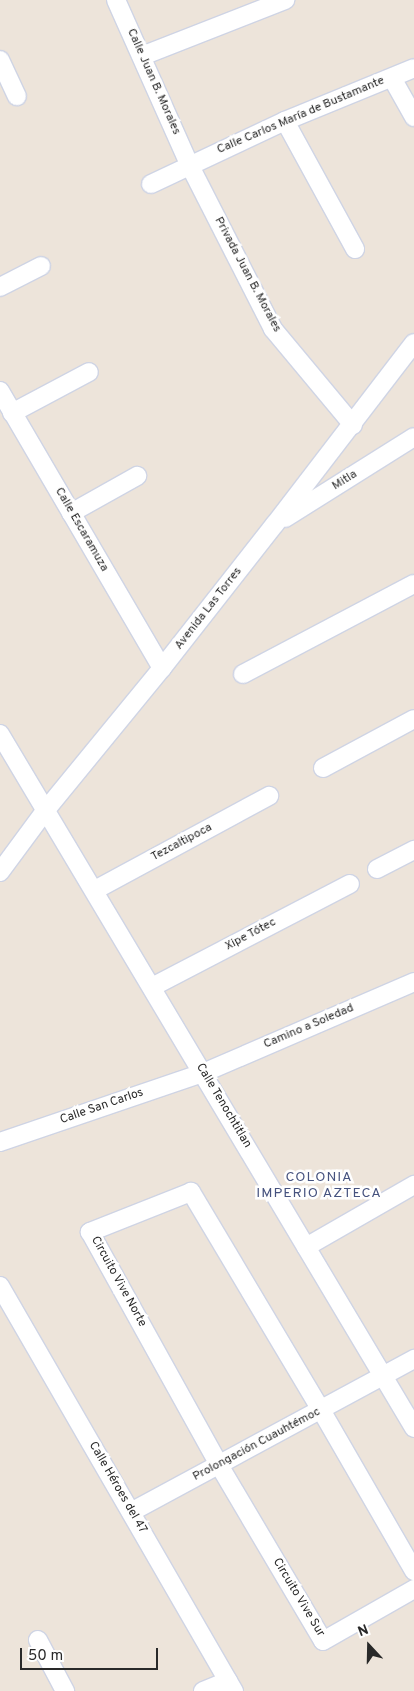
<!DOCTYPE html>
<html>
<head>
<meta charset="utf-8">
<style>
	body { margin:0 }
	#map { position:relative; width:414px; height:1691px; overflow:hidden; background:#ede4da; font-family:Overpass,sans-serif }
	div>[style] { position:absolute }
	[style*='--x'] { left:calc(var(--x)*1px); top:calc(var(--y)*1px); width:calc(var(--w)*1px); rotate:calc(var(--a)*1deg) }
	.roads { filter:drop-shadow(1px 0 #cfd4e4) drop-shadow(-1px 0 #cfd4e4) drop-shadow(0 1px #cfd4e4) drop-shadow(0 -1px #cfd4e4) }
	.minor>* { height:18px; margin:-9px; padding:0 9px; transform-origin:9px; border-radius:9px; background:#fff }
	span { translate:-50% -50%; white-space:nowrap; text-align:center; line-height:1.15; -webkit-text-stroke:5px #fff; paint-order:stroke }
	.street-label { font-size:12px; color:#292929 }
	.neighbourhood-label { font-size:14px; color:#46527e; letter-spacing:1px }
	.north { position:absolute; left:344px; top:1621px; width:50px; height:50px; -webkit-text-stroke:4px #fff; paint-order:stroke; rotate:339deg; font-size:14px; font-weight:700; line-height:20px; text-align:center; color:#292929 }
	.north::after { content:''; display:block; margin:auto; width:18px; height:22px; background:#292929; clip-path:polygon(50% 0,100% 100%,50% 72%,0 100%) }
	.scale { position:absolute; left:20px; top:1648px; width:138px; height:22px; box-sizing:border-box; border:2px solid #292929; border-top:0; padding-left:6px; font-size:15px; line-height:18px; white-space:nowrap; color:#292929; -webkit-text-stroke:4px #fff; paint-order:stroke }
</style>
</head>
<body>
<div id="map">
	<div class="roads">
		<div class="minor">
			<div style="--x:116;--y:0;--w:180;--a:66"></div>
			<div style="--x:189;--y:164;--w:185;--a:63"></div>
			<div style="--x:273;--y:329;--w:125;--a:50.2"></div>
			<div style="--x:142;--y:56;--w:154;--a:-21.4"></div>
			<div style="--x:0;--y:60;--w:40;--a:65"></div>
			<div style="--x:392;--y:78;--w:45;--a:60.6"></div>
			<div style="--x:285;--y:121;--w:146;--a:61.3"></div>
			<div style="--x:151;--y:184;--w:148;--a:-25.2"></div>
			<div style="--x:285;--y:121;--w:139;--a:-22.3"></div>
			<div style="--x:0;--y:287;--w:46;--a:-27.1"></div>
			<div style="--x:0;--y:391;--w:321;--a:59.7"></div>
			<div style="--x:12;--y:413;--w:87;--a:-28"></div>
			<div style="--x:71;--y:513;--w:76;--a:-29.3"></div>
			<div style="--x:285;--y:518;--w:152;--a:-32.1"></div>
			<div style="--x:243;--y:674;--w:193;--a:-27.8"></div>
			<div style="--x:0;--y:734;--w:808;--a:59.18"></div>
			<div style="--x:323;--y:768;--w:103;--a:-28.3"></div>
			<div style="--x:377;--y:869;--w:42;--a:-27.2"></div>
			<div style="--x:0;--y:872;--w:76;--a:-53.6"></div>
			<div style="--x:45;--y:811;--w:185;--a:-50.7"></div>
			<div style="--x:162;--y:668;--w:183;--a:-51.9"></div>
			<div style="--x:275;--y:524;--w:228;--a:-52.5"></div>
			<div style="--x:95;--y:890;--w:198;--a:-28.4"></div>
			<div style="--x:152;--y:987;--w:223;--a:-27.5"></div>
			<div style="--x:0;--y:1142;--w:214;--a:-18.8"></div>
			<div style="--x:203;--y:1073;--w:230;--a:-23.3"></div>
			<div style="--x:306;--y:1247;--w:125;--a:-29.9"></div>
			<div style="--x:0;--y:1286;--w:468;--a:60"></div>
			<div style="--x:131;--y:1512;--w:322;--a:-28.4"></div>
			<div style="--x:414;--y:1571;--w:186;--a:-120"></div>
			<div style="--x:321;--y:1410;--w:254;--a:-120.8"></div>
			<div style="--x:191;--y:1192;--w:109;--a:158.4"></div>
			<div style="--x:90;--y:1232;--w:266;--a:61"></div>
			<div style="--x:219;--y:1465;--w:204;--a:59.4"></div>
			<div style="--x:323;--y:1641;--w:105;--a:-29.7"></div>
			<div style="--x:38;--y:1640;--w:58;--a:62.1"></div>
			<div style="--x:203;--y:1691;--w:27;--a:-22"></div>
		</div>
	</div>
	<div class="street-label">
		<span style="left:153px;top:82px;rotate:66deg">Calle Juan B. Morales</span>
		<span style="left:301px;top:116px;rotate:-23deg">Calle Carlos María de Bustamante</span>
		<span style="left:247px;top:275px;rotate:62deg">Privada Juan B. Morales</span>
		<span style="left:345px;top:481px;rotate:-32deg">Mitla</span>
		<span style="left:81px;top:530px;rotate:60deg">Calle Escaramuza</span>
		<span style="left:209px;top:609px;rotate:-52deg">Avenida Las Torres</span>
		<span style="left:182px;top:843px;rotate:-28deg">Tezcaltipoca</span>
		<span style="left:251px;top:935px;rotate:-28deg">Xipe Tótec</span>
		<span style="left:309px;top:1027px;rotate:-23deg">Camino a Soledad</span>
		<span style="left:223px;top:1106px;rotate:59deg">Calle Tenochtitlan</span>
		<span style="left:102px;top:1107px;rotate:-19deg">Calle San Carlos</span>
		<span style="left:118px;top:1282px;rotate:61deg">Circuito Vive Norte</span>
		<span style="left:257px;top:1445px;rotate:-28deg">Prolongación Cuauhtémoc</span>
		<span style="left:117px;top:1488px;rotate:60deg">Calle Héroes del 47</span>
		<span style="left:298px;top:1598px;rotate:59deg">Circuito Vive Sur</span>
	</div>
	<div class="neighbourhood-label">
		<span style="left:319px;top:1186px">COLONIA<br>IMPERIO AZTECA</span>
	</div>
	<div class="north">N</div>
	<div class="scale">50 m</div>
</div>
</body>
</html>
